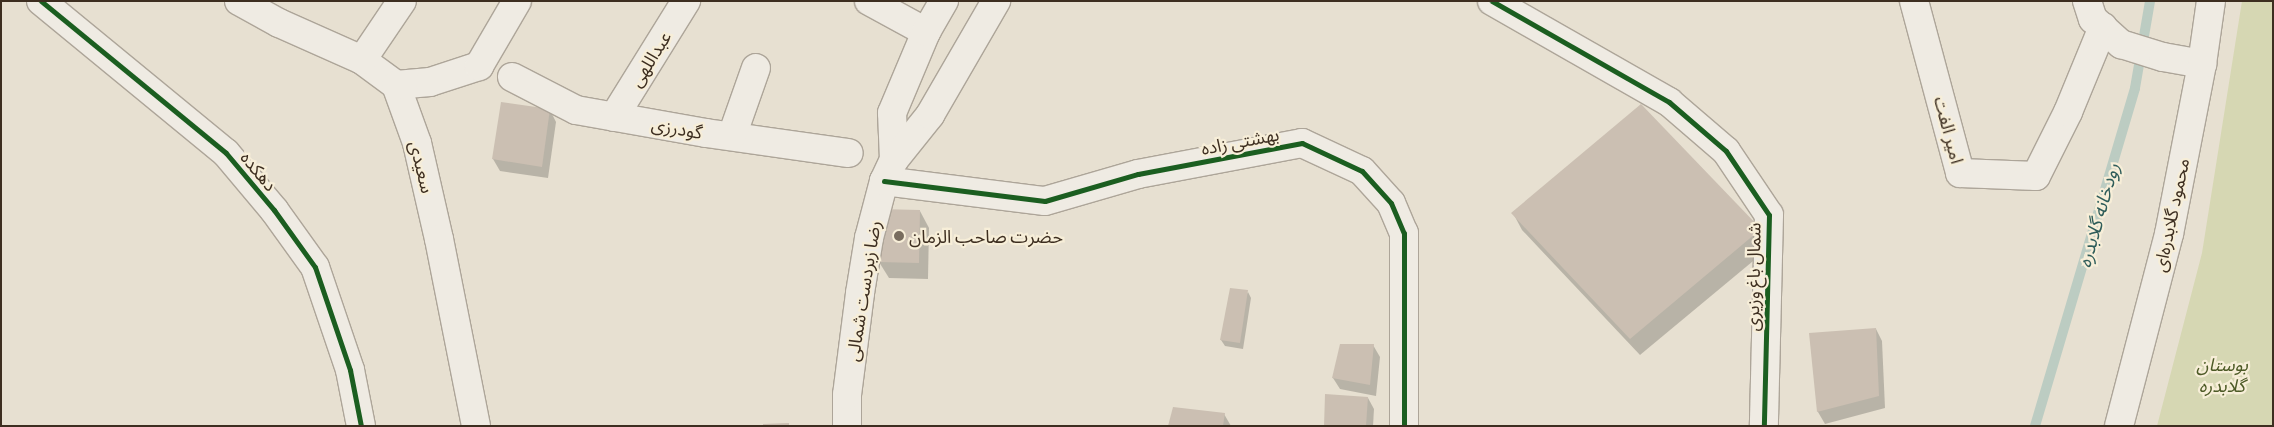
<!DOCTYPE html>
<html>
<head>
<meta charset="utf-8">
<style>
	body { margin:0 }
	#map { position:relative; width:2274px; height:427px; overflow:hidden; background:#e7e0d1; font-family:Literata,"Noto Sans Arabic",serif }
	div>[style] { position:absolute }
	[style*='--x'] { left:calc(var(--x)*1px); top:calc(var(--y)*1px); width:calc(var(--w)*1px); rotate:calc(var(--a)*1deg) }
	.green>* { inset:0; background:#d6d7b3 }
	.shadow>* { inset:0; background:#0003 }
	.stream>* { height:10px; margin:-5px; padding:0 5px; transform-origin:5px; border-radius:5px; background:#bcccc2 }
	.building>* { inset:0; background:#cbbfb2 }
	.roads { filter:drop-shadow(1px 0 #ada599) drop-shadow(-1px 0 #ada599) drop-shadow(0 1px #ada599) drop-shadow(0 -1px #ada599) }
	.minor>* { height:28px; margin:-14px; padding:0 14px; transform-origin:14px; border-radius:14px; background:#efebe3 }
	.cycleway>* { height:5px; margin:-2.5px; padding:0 2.5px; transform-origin:2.5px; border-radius:2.5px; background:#1b5e20 }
	.dots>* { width:14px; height:14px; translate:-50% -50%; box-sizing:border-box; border:2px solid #f7eed8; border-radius:50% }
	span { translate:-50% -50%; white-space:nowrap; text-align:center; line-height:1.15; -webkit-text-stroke:4.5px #f7eed8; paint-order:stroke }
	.street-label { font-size:18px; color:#3d2e20 }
	.poi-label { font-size:18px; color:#3d2e20 }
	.left { translate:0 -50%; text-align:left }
	.park-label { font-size:18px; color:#4d5a26; font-style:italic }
	.water-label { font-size:19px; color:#2f5d5a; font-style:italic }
	.frame { position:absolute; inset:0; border:2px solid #3d2e20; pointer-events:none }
</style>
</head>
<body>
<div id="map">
	<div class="green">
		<div style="clip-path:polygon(2242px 1px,2273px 1px,2273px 426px,2157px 426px,2202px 253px)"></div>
	</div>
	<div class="shadow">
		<div style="clip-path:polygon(1641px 106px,1770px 247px,1640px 355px,1522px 230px,1513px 213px)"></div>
		<div style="clip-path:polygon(550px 110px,556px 122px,548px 178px,500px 171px,493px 159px)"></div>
		<div style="clip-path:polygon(920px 211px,929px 228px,928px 279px,889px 278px,879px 262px)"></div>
		<div style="clip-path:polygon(1248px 292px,1251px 298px,1243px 349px,1225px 346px,1221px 340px)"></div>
		<div style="clip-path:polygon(1876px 329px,1882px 341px,1885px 408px,1825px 424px,1818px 412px,1811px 335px)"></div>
		<div style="clip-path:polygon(1373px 345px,1380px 357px,1376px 396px,1340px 389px,1333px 378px)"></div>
		<div style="clip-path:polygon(1368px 398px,1374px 409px,1373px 426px,1325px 426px)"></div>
		<div style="clip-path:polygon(1224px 414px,1231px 426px,1170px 426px)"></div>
	</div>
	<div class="stream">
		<div style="--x:2035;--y:426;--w:352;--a:-73.5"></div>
		<div style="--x:2135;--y:88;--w:88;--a:-80.2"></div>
	</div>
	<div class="building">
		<div style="clip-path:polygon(501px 102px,550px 109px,542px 167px,492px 159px)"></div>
		<div style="clip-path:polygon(1641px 104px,1761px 229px,1630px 339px,1511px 213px)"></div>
		<div style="clip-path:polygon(878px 209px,920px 210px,919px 263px,878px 262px)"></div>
		<div style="clip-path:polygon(1230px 288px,1248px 290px,1240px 343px,1220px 340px)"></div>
		<div style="clip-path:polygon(1876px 328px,1879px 396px,1817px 412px,1809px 333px)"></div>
		<div style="clip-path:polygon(1340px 344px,1374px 344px,1370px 385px,1332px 378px)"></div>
		<div style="clip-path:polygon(1325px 394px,1368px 397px,1366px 426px,1324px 426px)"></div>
		<div style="clip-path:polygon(1173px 407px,1225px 413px,1223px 426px,1168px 426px)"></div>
		<div style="clip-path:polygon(789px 423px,789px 426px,763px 426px,763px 424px)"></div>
	</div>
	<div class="roads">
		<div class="minor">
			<div style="--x:41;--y:1;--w:239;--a:39.4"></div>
			<div style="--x:226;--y:153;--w:75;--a:49.9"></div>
			<div style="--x:274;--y:210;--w:70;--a:54.3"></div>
			<div style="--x:315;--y:267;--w:109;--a:71.2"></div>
			<div style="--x:350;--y:370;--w:57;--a:78.9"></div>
			<div style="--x:239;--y:1;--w:46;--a:28.8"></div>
			<div style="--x:279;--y:23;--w:91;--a:24"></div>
			<div style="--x:362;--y:60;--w:42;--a:36.3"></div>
			<div style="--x:396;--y:85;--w:62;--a:70.1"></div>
			<div style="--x:417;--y:143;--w:98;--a:77.1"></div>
			<div style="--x:439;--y:239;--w:191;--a:78.8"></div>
			<div style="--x:869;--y:1;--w:65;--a:28.5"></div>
			<div style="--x:1492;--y:1;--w:204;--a:29.7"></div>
			<div style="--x:1669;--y:102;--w:75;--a:40.7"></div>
			<div style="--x:1726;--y:151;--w:77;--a:56.1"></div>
			<div style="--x:1769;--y:215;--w:211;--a:91.4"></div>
			<div style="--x:1914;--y:1;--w:178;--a:75"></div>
			<div style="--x:1960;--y:173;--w:76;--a:2.3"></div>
			<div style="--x:2036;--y:176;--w:72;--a:-63.4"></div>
			<div style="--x:2068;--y:112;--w:92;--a:-67.6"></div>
			<div style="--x:2087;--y:1;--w:19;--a:72"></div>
			<div style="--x:2093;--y:19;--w:38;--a:42"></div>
			<div style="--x:2121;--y:44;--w:44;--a:17.2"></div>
			<div style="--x:2163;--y:57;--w:40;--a:10"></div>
			<div style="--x:362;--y:60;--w:71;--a:-55.9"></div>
			<div style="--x:512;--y:77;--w:72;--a:27.3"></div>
			<div style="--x:576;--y:110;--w:132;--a:10"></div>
			<div style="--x:706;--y:133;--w:144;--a:8"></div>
			<div style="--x:396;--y:85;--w:34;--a:-5"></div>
			<div style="--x:430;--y:82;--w:52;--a:-18.1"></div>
			<div style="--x:479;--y:66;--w:75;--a:-59.7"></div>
			<div style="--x:614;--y:117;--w:137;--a:-58.2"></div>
			<div style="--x:732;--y:136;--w:72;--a:-70.6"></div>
			<div style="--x:894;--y:160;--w:47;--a:-92.4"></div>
			<div style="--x:892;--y:113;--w:88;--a:-67.2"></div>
			<div style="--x:926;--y:32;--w:36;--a:-60"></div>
			<div style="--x:884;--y:181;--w:162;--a:7.1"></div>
			<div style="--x:1045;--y:201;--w:97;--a:-16.2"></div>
			<div style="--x:1138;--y:174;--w:167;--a:-10.7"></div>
			<div style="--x:1302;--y:143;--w:66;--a:25"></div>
			<div style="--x:1362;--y:171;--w:43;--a:47.8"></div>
			<div style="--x:1391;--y:203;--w:33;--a:67"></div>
			<div style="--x:1404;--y:233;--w:193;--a:90"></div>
			<div style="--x:847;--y:426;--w:31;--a:-90"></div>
			<div style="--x:847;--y:395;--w:103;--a:-82.7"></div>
			<div style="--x:860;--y:293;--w:56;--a:-80.7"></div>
			<div style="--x:869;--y:238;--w:59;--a:-75.3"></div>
			<div style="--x:884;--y:181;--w:23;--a:-65"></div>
			<div style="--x:894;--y:160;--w:58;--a:-51.3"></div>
			<div style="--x:930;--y:115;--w:132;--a:-59.9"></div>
			<div style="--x:2119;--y:426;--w:198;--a:-75.4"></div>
			<div style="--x:2169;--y:234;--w:173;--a:-79"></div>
			<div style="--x:2202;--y:64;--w:64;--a:-81.9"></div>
		</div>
	</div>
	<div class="cycleway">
		<div style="--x:41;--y:1;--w:239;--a:39.4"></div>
		<div style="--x:226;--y:153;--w:75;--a:49.9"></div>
		<div style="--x:274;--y:210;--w:70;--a:54.3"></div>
		<div style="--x:315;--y:267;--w:109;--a:71.2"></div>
		<div style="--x:350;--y:370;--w:57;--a:78.9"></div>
		<div style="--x:1492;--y:1;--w:204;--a:29.7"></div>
		<div style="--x:1669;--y:102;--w:75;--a:40.7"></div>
		<div style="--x:1726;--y:151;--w:77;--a:56.1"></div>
		<div style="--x:1769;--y:215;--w:211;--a:91.4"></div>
		<div style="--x:884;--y:181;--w:162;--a:7.1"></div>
		<div style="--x:1045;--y:201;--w:97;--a:-16.2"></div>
		<div style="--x:1138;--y:174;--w:167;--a:-10.7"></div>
		<div style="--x:1302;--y:143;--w:66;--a:25"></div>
		<div style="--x:1362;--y:171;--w:43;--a:47.8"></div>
		<div style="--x:1391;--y:203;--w:33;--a:67"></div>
		<div style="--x:1404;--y:233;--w:193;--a:90"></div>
	</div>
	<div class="dots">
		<div style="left:899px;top:236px;background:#786c5e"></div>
	</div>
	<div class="street-label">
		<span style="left:650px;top:59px;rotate:-58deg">عبداللهی</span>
		<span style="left:677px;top:128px;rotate:10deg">گودرزی</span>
		<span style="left:1949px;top:130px;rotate:75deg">امیر الفت</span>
		<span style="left:1240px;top:141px;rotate:-11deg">بهشتی زاده</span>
		<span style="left:422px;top:167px;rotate:76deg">سعیدی</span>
		<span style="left:259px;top:171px;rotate:50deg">دهکده</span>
		<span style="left:2171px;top:215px;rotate:-78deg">محمود گلابدره‌ای</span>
		<span style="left:1753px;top:277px;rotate:-89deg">شمال باغ وزیری</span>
		<span style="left:863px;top:291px;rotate:-81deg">رضا زبردست شمالی</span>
	</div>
	<div class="poi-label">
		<span class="left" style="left:909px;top:236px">حضرت صاحب الزمان</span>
	</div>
	<div class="park-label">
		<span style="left:2222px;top:375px">بوستان<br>گلابدره</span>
	</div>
	<div class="water-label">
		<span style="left:2098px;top:215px;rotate:-74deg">رودخانه گلابدره</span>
	</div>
	<div class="frame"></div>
</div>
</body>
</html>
